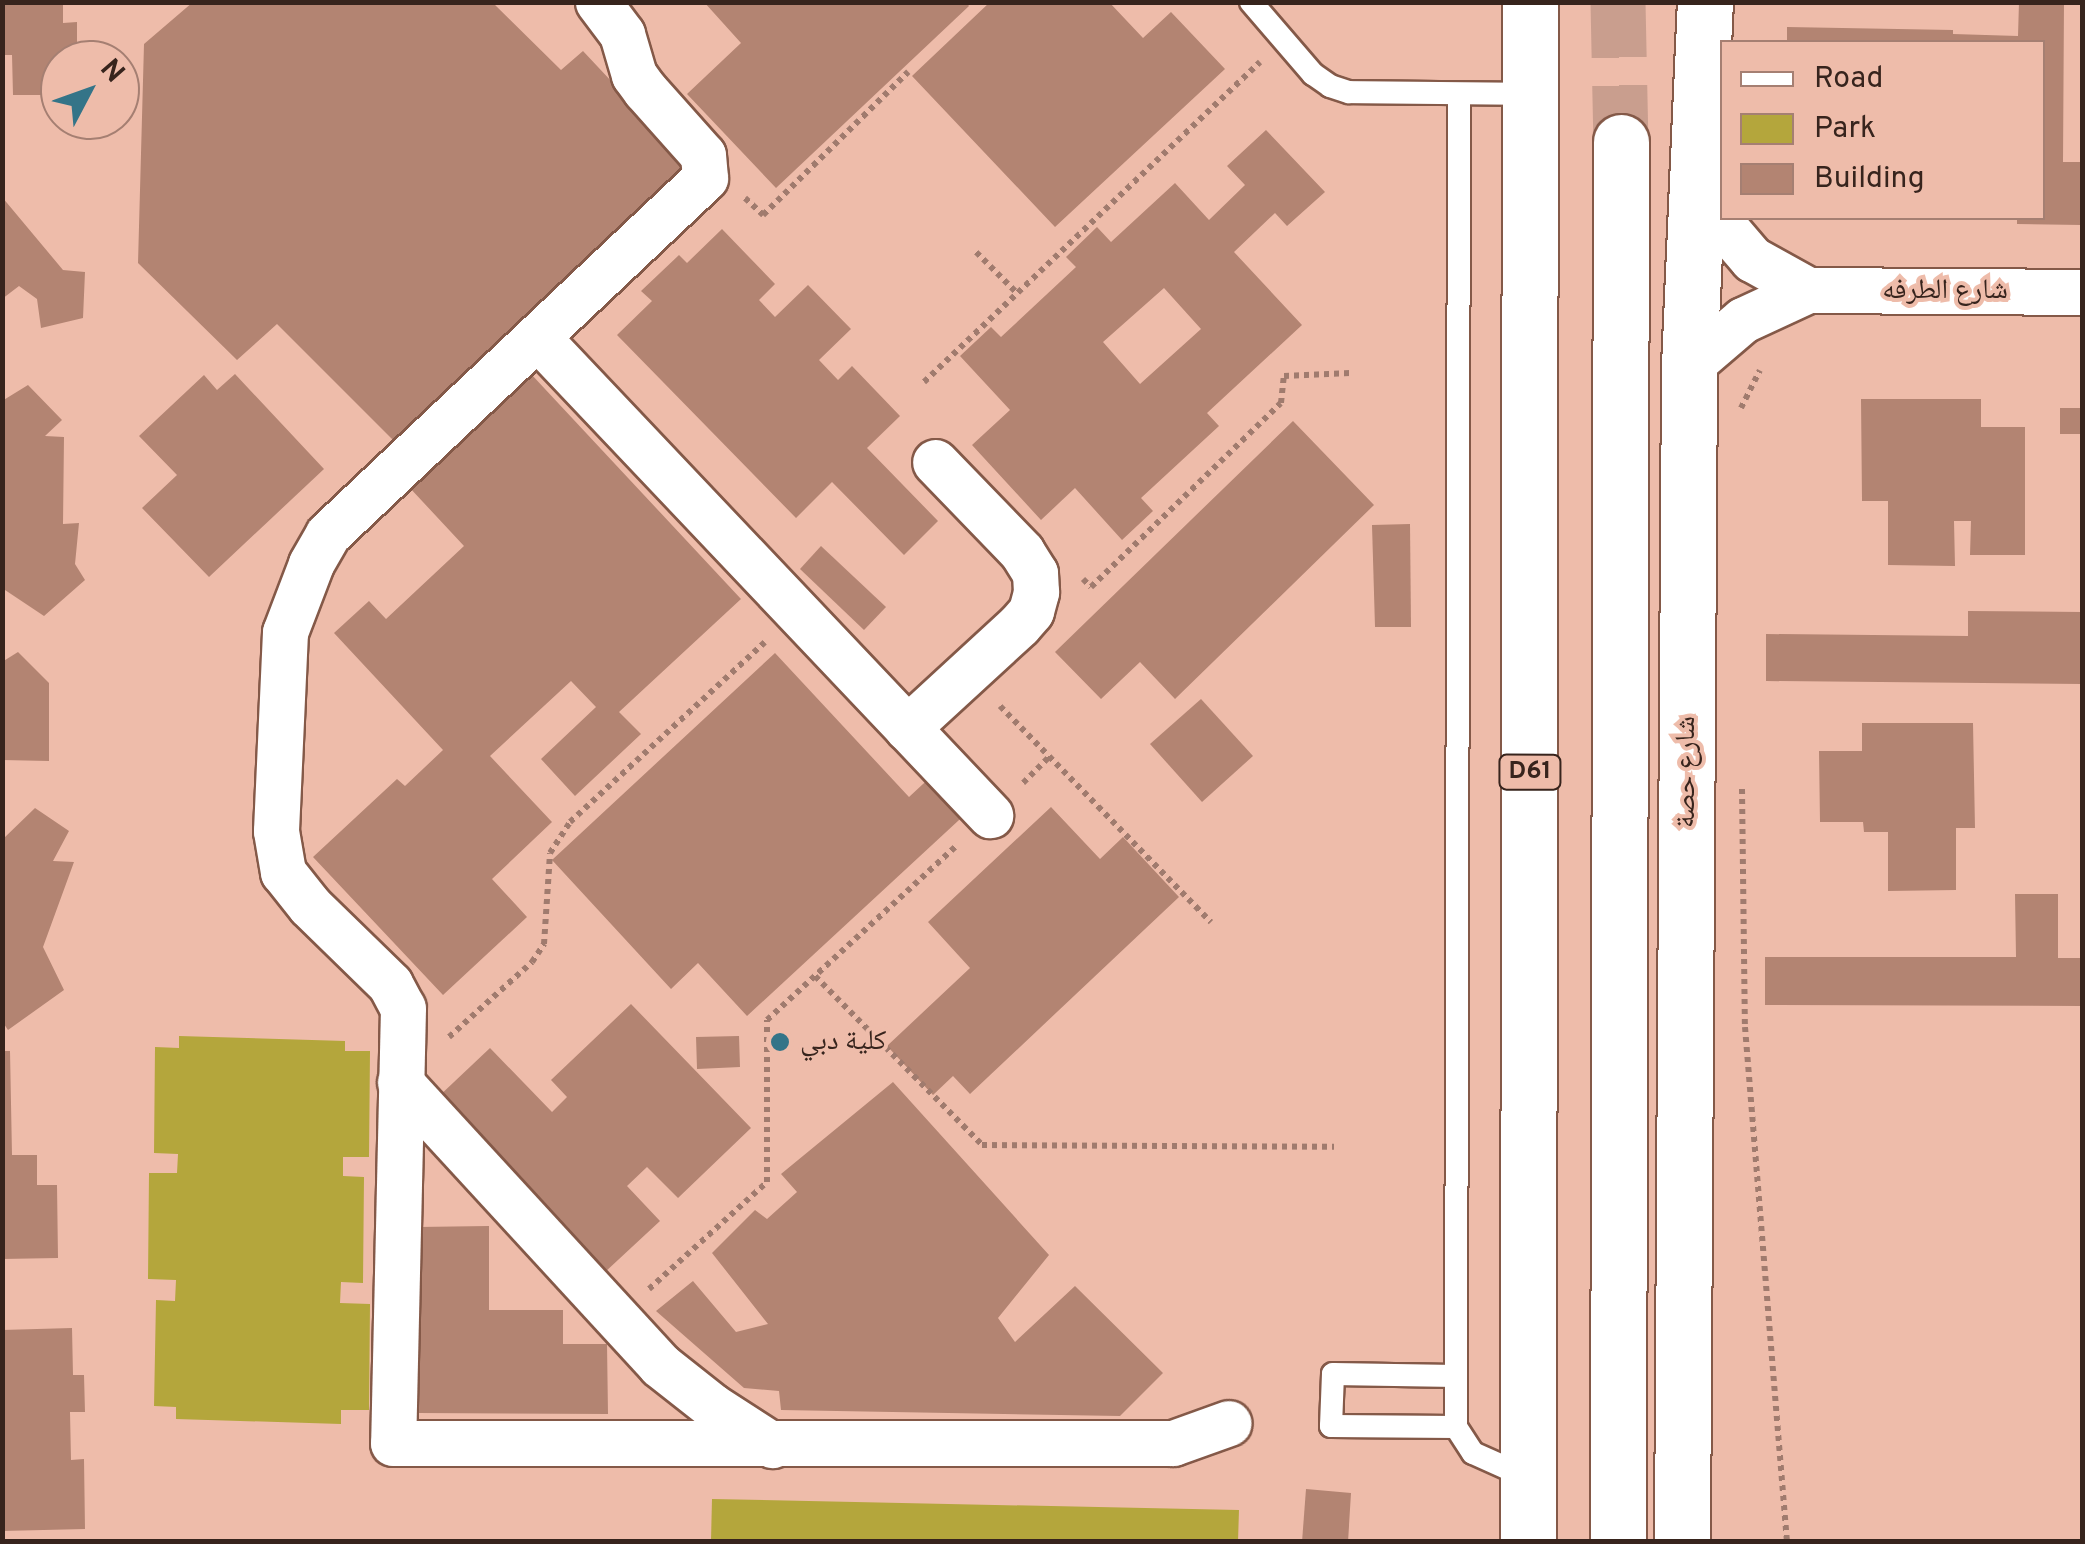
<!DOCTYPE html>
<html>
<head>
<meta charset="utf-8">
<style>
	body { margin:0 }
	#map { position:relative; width:2085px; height:1544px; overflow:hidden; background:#eebcaa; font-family:Overpass,"Noto Naskh Arabic",sans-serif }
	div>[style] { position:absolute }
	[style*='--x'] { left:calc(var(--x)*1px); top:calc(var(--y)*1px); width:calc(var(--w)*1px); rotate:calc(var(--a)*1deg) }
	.green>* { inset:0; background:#b4a63c }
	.building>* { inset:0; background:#b38472 }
	.primary-tunnel>* { height:55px; margin-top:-27.5px; transform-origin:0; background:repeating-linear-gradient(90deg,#c99e8e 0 55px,transparent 0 83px) }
	.path>* { height:6px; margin-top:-3px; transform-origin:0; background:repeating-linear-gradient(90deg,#a07b6e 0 5px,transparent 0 10px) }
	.roads { filter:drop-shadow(2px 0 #845948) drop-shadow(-2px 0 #845948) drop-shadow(0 2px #845948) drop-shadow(0 -2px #845948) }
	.lane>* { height:22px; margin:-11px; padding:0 11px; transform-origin:11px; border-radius:11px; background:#fff }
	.street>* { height:45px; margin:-22.5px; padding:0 22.5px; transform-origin:22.5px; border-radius:22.5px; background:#fff }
	.primary>* { height:55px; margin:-27.5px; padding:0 27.5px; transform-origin:27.5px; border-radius:27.5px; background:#fff }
	.dots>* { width:28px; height:28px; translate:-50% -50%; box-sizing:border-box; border:5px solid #eebcaa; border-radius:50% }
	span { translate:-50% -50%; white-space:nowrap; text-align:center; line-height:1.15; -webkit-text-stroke:8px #eebcaa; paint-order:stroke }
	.shield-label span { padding:2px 8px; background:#eebcaa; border:2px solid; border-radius:8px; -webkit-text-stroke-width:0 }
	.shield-label { font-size:25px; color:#37241d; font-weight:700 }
	.street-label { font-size:28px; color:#37241d }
	.poi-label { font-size:28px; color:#37241d }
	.left { translate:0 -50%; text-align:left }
	.frame { position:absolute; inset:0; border:5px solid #37241d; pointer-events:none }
	.legend { position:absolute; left:1720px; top:40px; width:325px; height:180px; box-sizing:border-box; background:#eebcaa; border:2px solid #a57f72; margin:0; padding:12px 18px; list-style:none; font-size:30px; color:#37241d }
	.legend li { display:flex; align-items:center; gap:20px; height:50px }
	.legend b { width:50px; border:2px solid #a57f72 }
	.north { position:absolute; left:40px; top:40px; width:100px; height:100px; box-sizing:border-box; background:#eebcaa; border:2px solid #a57f72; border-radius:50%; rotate:49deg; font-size:28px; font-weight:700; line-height:40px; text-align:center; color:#37241d }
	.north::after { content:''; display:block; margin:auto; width:35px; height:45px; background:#347488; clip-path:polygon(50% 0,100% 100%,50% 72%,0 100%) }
</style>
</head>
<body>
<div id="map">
	<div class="green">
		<div style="clip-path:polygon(179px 1036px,345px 1041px,345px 1051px,370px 1051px,369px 1157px,343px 1157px,343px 1176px,364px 1177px,363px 1283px,341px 1282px,340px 1303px,370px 1304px,369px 1410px,341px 1410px,341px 1424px,176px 1419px,176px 1407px,154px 1406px,156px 1300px,175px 1301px,176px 1280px,148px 1279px,149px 1173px,177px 1173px,178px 1154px,154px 1153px,155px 1047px,179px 1048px)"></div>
		<div style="clip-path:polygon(712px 1499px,1239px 1510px,1238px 1541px,711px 1541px)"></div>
	</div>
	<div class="building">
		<div style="clip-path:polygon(2px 2px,63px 2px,63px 23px,77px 22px,77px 60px,60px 60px,60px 95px,13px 95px,12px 55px,2px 55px)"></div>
		<div style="clip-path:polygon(193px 2px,492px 2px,561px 70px,583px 51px,687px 162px,398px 445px,277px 324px,237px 360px,138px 263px,144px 44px)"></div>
		<div style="clip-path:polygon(704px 2px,966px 2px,969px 6px,776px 188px,687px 94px,741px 43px)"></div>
		<div style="clip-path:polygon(990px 2px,1109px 2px,1143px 38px,1171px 12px,1225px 69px,1055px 227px,912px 76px)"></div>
		<div style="clip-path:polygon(2019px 2px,2064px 2px,2063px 162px,2082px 162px,2082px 225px,2017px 224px,2017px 218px,2042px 218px,2042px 42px,1787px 42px,1787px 27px,1953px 30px,1953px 34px,2018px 36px)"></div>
		<div style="clip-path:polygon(evenodd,1266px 130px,1325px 192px,1287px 226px,1275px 213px,1234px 252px,1302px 325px,1207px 413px,1219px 426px,1141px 498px,1153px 511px,1122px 540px,1075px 488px,1041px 520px,972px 445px,1010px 410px,960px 356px,991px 327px,1001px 337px,1076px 267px,1066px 257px,1097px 227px,1111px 242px,1175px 183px,1209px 220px,1245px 185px,1227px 166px,1266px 130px,1164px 288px,1201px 329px,1140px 384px,1103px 342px,1164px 288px)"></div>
		<div style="clip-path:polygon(2px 197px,63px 270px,85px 272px,83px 318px,41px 328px,37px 299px,19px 286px,2px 299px)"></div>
		<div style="clip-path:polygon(722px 229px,775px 284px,759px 300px,775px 317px,808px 285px,851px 329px,819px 360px,838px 380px,852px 366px,900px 416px,867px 448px,938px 521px,904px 555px,832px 482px,796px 518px,617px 335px,652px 301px,641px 291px,679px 255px,687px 263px)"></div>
		<div style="clip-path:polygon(235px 374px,324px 469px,209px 577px,142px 508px,177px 475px,139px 436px,204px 375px,217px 390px)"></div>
		<div style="clip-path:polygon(531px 374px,741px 599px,619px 712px,641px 734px,575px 796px,541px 759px,596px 707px,571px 681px,490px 756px,552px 822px,492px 879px,527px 917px,443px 995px,313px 857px,397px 779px,405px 786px,443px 750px,334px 633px,369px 601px,386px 619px,464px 546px,409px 487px)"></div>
		<div style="clip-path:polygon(28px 385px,62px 420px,45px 436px,64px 437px,63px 524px,79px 523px,75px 564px,85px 580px,44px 616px,2px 588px,2px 401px)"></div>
		<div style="clip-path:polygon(1861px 399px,1981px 399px,1981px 427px,2025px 427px,2025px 555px,1970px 555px,1971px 521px,1954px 521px,1955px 566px,1888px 565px,1888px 501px,1862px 501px)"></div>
		<div style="clip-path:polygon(2060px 408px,2082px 408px,2082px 434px,2060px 434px)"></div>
		<div style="clip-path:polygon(1293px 421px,1374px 505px,1175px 699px,1140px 662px,1101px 699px,1055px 652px)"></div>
		<div style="clip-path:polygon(1410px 524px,1411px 627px,1375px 627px,1372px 525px)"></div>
		<div style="clip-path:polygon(821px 546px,886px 607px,864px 630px,800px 569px)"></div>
		<div style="clip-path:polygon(1968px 611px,2082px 612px,2082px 684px,1766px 681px,1766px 634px,1968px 636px)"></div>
		<div style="clip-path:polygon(18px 652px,49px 683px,49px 761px,2px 760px,2px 662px)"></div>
		<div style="clip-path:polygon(775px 653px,909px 797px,937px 771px,972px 808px,747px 1016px,698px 963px,671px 989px,552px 860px)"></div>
		<div style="clip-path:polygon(1201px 699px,1253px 756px,1202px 802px,1150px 744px)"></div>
		<div style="clip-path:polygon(1862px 723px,1973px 723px,1975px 828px,1956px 828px,1956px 890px,1888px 891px,1888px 832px,1864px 832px,1863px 822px,1820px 822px,1819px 751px,1862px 751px)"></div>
		<div style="clip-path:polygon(1051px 807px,1100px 859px,1123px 837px,1179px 897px,970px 1094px,953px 1076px,933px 1095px,887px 1046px,970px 968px,928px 922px)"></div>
		<div style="clip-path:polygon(35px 808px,69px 831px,53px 861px,74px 862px,43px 947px,64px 990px,8px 1030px,2px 1021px,2px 840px)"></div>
		<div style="clip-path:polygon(2015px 894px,2058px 894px,2058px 958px,2082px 958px,2082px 1006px,1765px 1005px,1765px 957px,2016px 957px)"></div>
		<div style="clip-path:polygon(631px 1004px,751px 1128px,678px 1198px,647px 1167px,627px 1186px,660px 1221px,604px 1273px,436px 1099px,490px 1048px,552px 1112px,567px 1097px,551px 1080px)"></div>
		<div style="clip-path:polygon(739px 1036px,740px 1067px,697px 1069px,696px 1037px)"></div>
		<div style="clip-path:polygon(2px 1051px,10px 1051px,12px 1155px,37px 1155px,37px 1185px,57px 1185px,58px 1258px,2px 1259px)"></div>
		<div style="clip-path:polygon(893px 1082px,1049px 1255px,998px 1318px,1015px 1342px,1075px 1286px,1163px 1373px,1120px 1416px,781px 1410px,779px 1391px,744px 1388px,656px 1311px,693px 1281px,736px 1332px,768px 1324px,712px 1253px,755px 1210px,767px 1219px,797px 1192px,781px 1174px)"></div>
		<div style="clip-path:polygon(489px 1226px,489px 1310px,563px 1310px,563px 1344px,607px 1344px,608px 1414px,418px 1413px,418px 1227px)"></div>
		<div style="clip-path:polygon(72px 1328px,73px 1375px,84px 1375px,85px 1412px,70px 1412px,71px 1460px,84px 1459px,85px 1529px,2px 1531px,2px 1330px)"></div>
		<div style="clip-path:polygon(1306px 1489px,1351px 1493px,1348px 1542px,1302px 1542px)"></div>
	</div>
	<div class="primary-tunnel">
		<div style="--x:1618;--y:2;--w:140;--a:88.8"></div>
	</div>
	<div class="path">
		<div style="--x:745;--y:198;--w:25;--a:43"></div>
		<div style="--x:763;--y:215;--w:204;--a:-44.6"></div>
		<div style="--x:976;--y:252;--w:58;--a:45"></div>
		<div style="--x:924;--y:382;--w:464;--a:-43.6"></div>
		<div style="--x:1741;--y:408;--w:42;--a:-63.4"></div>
		<div style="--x:1083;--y:579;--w:11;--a:45"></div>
		<div style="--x:1091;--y:587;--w:264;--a:-44.1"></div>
		<div style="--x:1281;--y:403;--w:27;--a:-84"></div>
		<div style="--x:1284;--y:376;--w:66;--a:-2.6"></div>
		<div style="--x:1000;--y:706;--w:302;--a:45.7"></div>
		<div style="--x:1023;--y:783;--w:37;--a:-45"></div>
		<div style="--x:1742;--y:789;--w:238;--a:89.3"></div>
		<div style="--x:1745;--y:1027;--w:517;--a:85.34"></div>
		<div style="--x:815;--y:976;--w:238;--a:45.3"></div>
		<div style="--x:982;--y:1145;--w:352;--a:0.3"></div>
		<div style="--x:449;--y:1037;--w:112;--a:-42.1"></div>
		<div style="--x:532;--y:962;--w:22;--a:-56"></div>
		<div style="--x:544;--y:944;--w:91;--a:-86.2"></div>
		<div style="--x:550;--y:853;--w:37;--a:-57"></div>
		<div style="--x:570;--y:822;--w:265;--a:-42.7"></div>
		<div style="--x:649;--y:1289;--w:159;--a:-42.2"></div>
		<div style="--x:767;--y:1182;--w:162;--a:-90"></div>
		<div style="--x:767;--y:1020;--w:257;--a:-42.6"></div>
	</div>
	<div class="roads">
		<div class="lane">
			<div style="--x:1251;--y:2;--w:95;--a:49.3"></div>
			<div style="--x:1313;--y:74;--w:21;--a:35"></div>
			<div style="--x:1330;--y:86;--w:20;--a:18"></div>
			<div style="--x:1349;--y:92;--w:181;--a:0.6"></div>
			<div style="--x:1459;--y:94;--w:1333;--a:90.13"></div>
			<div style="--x:1456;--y:1427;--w:31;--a:57"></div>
			<div style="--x:1473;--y:1453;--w:61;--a:24.1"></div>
			<div style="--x:1456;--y:1427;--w:125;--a:-179.5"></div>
			<div style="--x:1331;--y:1426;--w:52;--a:-87.8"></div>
			<div style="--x:1333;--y:1374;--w:123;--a:0.9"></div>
		</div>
		<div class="street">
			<div style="--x:598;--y:2;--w:40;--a:53"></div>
			<div style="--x:622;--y:34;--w:43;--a:73.7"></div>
			<div style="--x:634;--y:75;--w:19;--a:54"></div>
			<div style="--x:645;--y:90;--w:87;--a:48.3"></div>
			<div style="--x:703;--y:155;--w:23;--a:85"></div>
			<div style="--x:705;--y:178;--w:519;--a:136.64"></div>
			<div style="--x:328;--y:534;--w:34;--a:120"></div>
			<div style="--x:311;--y:564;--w:73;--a:110.9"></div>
			<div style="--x:285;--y:632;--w:199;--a:92.6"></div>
			<div style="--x:276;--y:831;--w:42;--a:80.3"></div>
			<div style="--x:283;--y:872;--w:43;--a:51.5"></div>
			<div style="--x:310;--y:906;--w:112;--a:44.3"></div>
			<div style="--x:390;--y:984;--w:27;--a:62"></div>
			<div style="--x:403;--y:1008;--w:435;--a:91.3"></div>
			<div style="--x:393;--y:1443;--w:780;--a:0"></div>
			<div style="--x:1173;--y:1443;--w:59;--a:-19.7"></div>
			<div style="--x:1696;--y:181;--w:32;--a:64"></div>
			<div style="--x:1710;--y:210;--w:65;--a:49.4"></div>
			<div style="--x:1752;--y:259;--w:64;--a:29"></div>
			<div style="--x:537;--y:337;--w:659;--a:46.54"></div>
			<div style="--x:1689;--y:366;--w:71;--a:-40.4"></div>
			<div style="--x:1743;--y:320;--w:72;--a:-24.8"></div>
			<div style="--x:1808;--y:290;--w:274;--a:0.4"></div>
			<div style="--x:907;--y:728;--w:152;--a:-42.6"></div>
			<div style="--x:1019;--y:625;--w:18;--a:-49"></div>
			<div style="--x:1031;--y:611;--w:20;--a:-75"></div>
			<div style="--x:1036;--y:592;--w:19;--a:-93"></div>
			<div style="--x:1035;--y:573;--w:25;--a:-122"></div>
			<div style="--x:1022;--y:552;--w:125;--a:-134"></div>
			<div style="--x:400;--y:1082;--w:384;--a:47.4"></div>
			<div style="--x:660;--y:1365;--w:66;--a:38.3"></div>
			<div style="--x:712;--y:1406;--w:72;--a:33"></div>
		</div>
		<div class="primary">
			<div style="--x:1528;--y:1542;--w:1540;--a:-89.93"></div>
			<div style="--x:1618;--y:1542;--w:1400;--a:-89.88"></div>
			<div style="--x:1682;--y:1542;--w:1176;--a:-89.66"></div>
			<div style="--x:1689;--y:366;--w:364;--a:-87.5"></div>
		</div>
	</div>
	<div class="dots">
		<div style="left:780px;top:1042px;background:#347488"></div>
	</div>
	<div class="shield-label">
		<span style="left:1530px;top:772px">D61</span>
	</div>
	<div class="street-label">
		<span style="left:1945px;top:291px">شارع الطرفه</span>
		<span style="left:1687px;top:772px;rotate:-90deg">شارع حصة</span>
	</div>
	<div class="poi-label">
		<span class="left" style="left:800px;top:1042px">كلية دبي</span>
	</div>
	<div class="frame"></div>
	<ul class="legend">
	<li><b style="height:12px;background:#fff"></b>Road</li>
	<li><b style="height:28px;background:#b4a63c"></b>Park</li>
	<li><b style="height:28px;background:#b38472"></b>Building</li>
	</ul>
	<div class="north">N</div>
</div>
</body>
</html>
